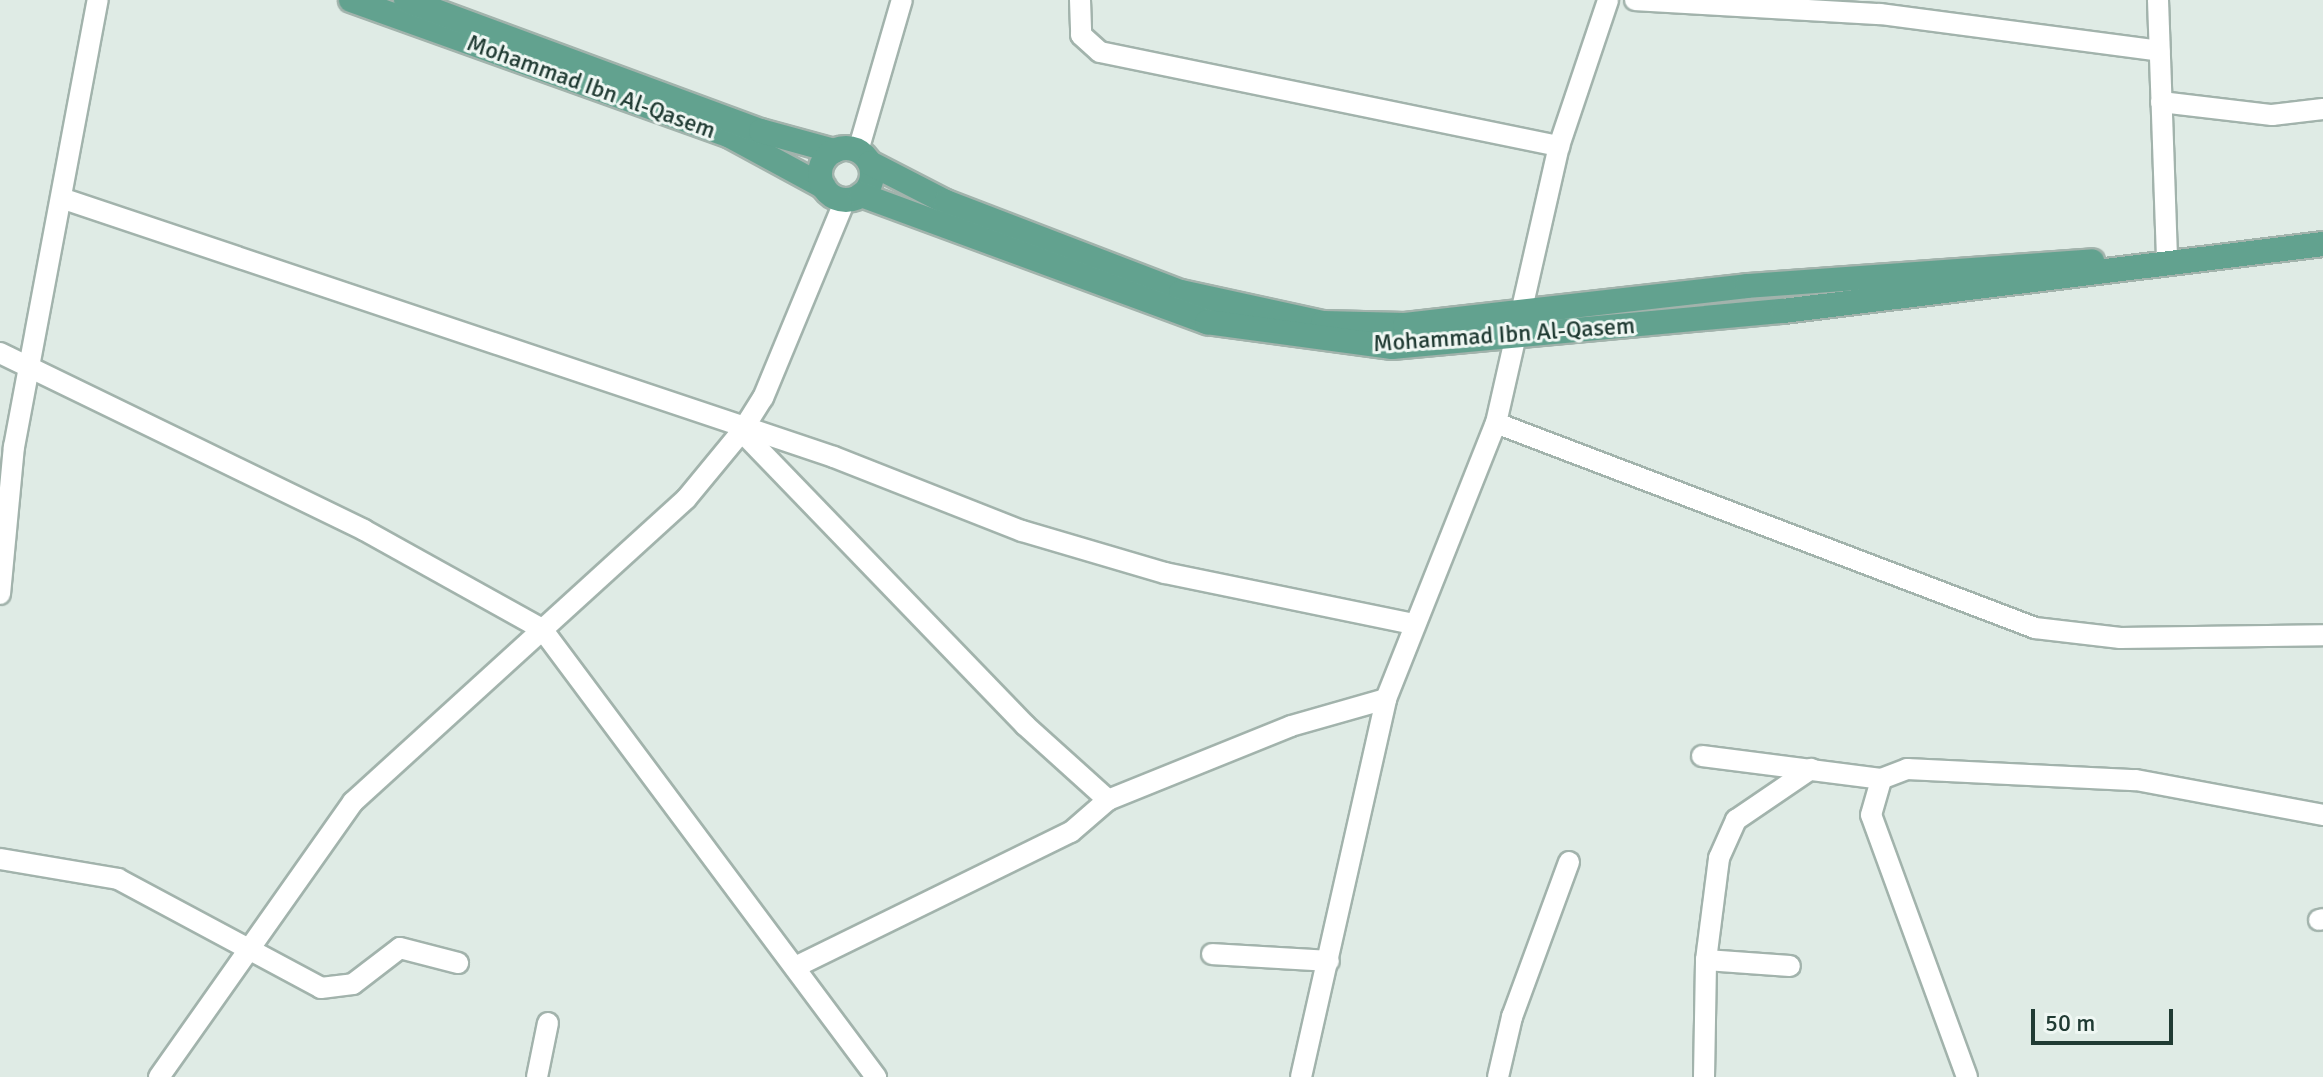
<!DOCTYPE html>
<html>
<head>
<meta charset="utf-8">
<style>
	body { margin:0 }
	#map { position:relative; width:2323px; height:1077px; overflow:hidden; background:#dfebe5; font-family:Signika,sans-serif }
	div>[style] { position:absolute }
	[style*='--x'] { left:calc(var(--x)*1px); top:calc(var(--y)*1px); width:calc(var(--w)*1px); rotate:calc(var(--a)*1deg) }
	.roads { filter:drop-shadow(2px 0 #a2b3ac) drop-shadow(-2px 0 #a2b3ac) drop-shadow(0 2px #a2b3ac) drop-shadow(0 -2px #a2b3ac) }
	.minor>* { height:20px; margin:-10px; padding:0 10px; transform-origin:10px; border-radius:10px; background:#fff }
	.primary>* { height:24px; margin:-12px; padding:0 12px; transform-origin:12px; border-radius:12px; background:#62a28f }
	.primary>.ring { margin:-12px; padding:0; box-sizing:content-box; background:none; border:24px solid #62a28f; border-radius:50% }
	span { translate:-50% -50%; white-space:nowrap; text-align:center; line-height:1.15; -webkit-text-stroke:6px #eff7f3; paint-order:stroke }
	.street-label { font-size:24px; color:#203b33 }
	.scale { position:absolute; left:2031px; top:1009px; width:142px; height:36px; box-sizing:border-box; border:4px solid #203b33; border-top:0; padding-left:10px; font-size:24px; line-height:28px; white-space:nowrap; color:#203b33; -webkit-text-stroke:6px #eff7f3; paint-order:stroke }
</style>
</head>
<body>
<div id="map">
	<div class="roads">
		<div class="minor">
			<div style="--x:1080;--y:0;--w:35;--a:88"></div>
			<div style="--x:1081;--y:35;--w:25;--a:42"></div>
			<div style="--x:1100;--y:52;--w:469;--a:11.6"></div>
			<div style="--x:1635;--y:0;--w:245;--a:3.3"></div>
			<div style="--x:1880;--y:14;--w:282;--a:7.5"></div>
			<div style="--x:2158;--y:0;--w:261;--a:88"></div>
			<div style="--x:2161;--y:102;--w:112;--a:6.7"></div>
			<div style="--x:2272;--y:115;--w:51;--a:-6.7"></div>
			<div style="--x:858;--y:151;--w:157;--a:-73.8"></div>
			<div style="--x:64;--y:199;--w:812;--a:18.52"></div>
			<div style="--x:834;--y:457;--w:202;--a:21.5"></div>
			<div style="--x:1022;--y:531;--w:149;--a:16.4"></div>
			<div style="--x:1165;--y:573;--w:254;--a:11.6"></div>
			<div style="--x:0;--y:353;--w:405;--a:25.9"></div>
			<div style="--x:364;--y:530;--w:204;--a:29.1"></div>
			<div style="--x:542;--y:629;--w:559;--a:53.29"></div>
			<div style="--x:1496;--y:423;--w:577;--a:20.82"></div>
			<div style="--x:2035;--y:628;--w:86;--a:6.7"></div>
			<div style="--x:2120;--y:638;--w:203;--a:-0.8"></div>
			<div style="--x:744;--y:434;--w:405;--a:46"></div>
			<div style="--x:1025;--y:725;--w:112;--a:42.1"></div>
			<div style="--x:0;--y:594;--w:148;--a:-84.6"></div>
			<div style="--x:14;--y:447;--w:455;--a:-79.4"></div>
			<div style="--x:1702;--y:756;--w:180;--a:7.3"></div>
			<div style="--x:0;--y:859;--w:120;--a:9.6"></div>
			<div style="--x:118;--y:879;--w:230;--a:28.2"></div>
			<div style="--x:321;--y:988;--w:32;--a:-7"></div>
			<div style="--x:353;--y:984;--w:59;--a:-37.5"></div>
			<div style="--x:400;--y:948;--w:60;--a:14.5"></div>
			<div style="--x:2319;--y:920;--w:4;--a:-14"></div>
			<div style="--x:1212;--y:954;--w:117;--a:3.4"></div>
			<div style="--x:1706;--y:960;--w:84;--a:4.1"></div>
			<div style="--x:795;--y:967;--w:307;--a:-26.1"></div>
			<div style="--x:1071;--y:832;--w:49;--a:-40.9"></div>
			<div style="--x:1108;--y:800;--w:197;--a:-22"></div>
			<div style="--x:1291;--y:726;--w:99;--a:-15.9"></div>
			<div style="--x:159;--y:1077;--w:337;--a:-54.8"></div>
			<div style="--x:353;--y:802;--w:450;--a:-42.3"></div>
			<div style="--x:686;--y:499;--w:88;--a:-50.5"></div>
			<div style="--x:742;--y:431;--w:39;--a:-58"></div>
			<div style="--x:763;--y:398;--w:214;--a:-67.5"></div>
			<div style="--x:537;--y:1077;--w:55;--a:-78.5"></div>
			<div style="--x:1301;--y:1077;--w:387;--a:-77.3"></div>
			<div style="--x:1386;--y:699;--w:297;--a:-68.3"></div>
			<div style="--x:1496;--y:423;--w:284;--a:-77.2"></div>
			<div style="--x:1559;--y:146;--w:154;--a:-71.4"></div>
			<div style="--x:1498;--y:1077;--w:62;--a:-76.9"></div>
			<div style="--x:1512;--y:1017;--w:165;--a:-69.8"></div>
			<div style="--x:1704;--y:1077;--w:117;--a:-89"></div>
			<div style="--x:1706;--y:960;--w:103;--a:-82.7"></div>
			<div style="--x:1719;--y:858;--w:42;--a:-65.9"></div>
			<div style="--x:1736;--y:820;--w:91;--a:-34.2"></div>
			<div style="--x:1967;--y:1077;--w:279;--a:-110.1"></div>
			<div style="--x:1871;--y:815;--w:37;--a:-74"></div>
			<div style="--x:1881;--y:779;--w:28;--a:-21"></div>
			<div style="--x:1907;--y:769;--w:229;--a:2.8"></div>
			<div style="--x:2136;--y:780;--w:190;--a:10.6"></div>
		</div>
		<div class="primary">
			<div style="--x:351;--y:0;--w:403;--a:19.7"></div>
			<div style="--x:730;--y:136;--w:107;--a:28.5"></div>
			<div style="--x:406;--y:0;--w:378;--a:20.3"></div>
			<div style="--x:761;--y:131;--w:76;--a:15.3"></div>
			<div class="ring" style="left:820px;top:148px;width:28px;height:28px"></div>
			<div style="--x:870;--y:163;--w:85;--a:27.2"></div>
			<div style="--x:946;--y:202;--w:252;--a:21"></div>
			<div style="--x:1181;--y:292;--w:145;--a:12.3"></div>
			<div style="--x:1323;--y:323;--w:82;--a:1.4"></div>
			<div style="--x:1405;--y:325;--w:344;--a:-6.5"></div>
			<div style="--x:1747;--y:286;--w:346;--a:-4.1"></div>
			<div style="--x:861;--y:195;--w:369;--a:20.2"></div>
			<div style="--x:1207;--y:322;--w:187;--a:7.7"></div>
			<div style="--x:1392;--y:347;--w:393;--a:-5.3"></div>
			<div style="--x:1783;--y:311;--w:544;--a:-7.07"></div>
		</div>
	</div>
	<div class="street-label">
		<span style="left:591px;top:87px;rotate:20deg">Mohammad Ibn Al-Qasem</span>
		<span style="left:1504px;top:335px;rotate:-4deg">Mohammad Ibn Al-Qasem</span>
	</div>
	<div class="scale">50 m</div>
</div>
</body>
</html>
